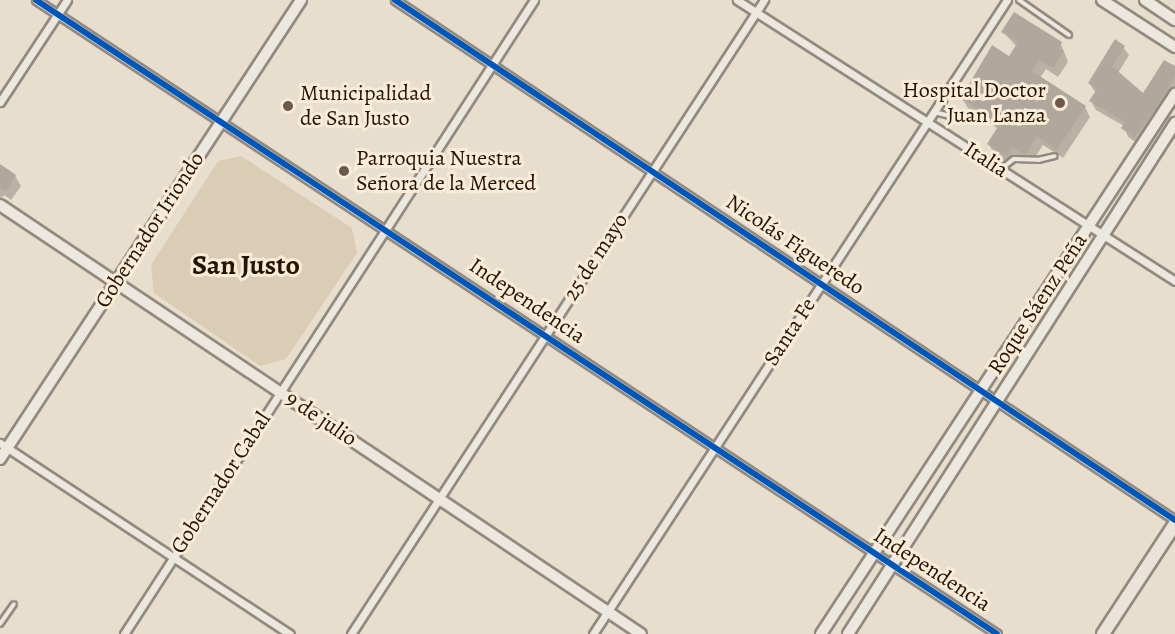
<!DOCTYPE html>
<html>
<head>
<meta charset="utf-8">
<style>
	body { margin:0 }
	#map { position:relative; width:1175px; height:634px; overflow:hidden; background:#e8dece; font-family:Alegreya,serif }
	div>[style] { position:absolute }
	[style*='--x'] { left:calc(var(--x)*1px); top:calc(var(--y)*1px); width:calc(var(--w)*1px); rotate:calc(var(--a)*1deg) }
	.green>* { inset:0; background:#dbccb6 }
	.shadow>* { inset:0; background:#0003 }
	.building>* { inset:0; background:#b0a89c }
	.roads { filter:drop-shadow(2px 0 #938a7f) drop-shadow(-2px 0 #938a7f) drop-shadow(0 2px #938a7f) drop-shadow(0 -2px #938a7f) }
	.service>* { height:4px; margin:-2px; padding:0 2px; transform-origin:2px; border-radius:2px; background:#ece7df }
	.minor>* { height:7px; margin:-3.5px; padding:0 3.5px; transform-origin:3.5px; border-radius:3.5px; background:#ece7df }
	.secondary>* { height:10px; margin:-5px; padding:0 5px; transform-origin:5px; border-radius:5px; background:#ece7df }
	.trunk>* { height:12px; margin:-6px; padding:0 6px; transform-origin:6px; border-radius:6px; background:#e9e3da }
	.cycleway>* { height:6px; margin:-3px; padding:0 3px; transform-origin:3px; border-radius:3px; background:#0057b8 }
	.dots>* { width:16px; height:16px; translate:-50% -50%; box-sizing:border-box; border:3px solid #f7ecd8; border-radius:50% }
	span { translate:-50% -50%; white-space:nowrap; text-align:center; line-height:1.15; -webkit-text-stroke:6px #f7ecd8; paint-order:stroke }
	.poi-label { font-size:22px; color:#271301 }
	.right { translate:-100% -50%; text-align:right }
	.left { translate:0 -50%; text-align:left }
	.street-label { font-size:22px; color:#271301 }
	.district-label { font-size:28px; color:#271301; font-weight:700 }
</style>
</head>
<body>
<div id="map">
	<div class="green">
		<div style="clip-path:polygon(241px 156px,352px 228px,357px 253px,286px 359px,260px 366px,154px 293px,151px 265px,218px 161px)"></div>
	</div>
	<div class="shadow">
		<div style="clip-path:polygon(1015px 14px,1061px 44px,1068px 62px,1058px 77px,1046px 69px,1040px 78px,1085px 107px,1090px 117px,1063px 158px,1043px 145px,1031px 164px,1019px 156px,1012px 166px,994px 154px,989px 144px,998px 129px,968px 108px,962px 98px,1010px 58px,1017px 47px,1003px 32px)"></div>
		<div style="clip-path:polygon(1123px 47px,1129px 55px,1118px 73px,1143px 95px,1175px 67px,1175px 92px,1140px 145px,1128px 137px,1124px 126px,1096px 110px,1091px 101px,1096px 93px,1089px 83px)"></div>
		<div style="clip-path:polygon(0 166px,15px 176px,21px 186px,11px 200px,4px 195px,0 200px)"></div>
	</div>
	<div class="building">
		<div style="clip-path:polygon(1014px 12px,1062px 42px,1059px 48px,1064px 51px,1053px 68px,1040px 60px,1032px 71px,1086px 106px,1057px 150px,1037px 136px,1025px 155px,1013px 147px,1007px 157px,987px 144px,999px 125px,961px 98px,992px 45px,1009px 56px,1018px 42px,1001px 32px)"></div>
		<div style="clip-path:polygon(1115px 39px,1125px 46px,1112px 66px,1143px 93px,1164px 60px,1175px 66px,1175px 76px,1158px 106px,1134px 138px,1121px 128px,1125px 122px,1089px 101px,1097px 89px,1088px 83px)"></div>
		<div style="clip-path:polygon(0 164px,16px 175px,6px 191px,0 187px)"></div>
	</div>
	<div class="roads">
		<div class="service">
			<div style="--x:1019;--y:0;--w:61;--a:35"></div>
			<div style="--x:934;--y:112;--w:29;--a:14"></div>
			<div style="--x:962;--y:119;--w:14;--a:-8"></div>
			<div style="--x:1001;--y:169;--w:16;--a:-38"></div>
			<div style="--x:1014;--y:159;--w:24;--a:2"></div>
			<div style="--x:1038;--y:160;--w:17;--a:-13"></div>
			<div style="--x:0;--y:624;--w:24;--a:-55"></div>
		</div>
		<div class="minor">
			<div style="--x:36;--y:0;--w:1151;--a:33.41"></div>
			<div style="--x:395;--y:0;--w:937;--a:33.69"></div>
			<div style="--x:737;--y:0;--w:520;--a:32.68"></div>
			<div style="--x:0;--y:102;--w:122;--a:-56.7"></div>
			<div style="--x:0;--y:443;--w:347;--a:33.4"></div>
			<div style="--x:124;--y:634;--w:755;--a:-57.11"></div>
			<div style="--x:351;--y:634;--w:757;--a:-56.92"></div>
			<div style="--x:593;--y:634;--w:757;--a:-56.86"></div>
		</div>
		<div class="secondary">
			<div style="--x:1102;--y:0;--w:87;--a:32.8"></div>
			<div style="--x:1145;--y:0;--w:36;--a:34"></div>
			<div style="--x:0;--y:205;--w:771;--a:33.79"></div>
			<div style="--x:0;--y:459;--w:549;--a:-56.74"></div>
			<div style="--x:821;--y:634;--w:646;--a:-56.75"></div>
			<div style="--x:848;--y:634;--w:607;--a:-57.38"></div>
		</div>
		<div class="trunk">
			<div style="--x:1103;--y:634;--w:131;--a:-56.8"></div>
		</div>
	</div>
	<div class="cycleway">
		<div style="--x:36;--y:0;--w:1151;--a:33.41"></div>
		<div style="--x:395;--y:0;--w:937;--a:33.69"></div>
	</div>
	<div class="dots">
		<div style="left:1060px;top:103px;background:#6b5a49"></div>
		<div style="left:288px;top:106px;background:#6b5a49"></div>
		<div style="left:344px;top:171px;background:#6b5a49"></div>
	</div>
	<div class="poi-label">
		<span class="right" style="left:1046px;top:103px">Hospital Doctor<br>Juan Lanza</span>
		<span class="left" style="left:300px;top:106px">Municipalidad<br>de San Justo</span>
		<span class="left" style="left:356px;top:171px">Parroquia Nuestra<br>Señora de la Merced</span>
	</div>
	<div class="street-label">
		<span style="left:986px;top:160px;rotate:33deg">Italia</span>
		<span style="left:150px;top:230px;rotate:-57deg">Gobernador Iriondo</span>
		<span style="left:795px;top:245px;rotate:34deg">Nicolás Figueredo</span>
		<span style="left:596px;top:257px;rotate:-57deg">25 de mayo</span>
		<span style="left:527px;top:301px;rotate:34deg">Independencia</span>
		<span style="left:1038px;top:304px;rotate:-57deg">Roque Sáenz Peña</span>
		<span style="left:790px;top:332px;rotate:-57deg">Santa Fe</span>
		<span style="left:321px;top:419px;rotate:34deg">9 de julio</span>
		<span style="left:221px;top:483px;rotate:-57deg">Gobernador Cabal</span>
		<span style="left:932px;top:570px;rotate:33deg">Independencia</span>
	</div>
	<div class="district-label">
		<span style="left:246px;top:265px">San Justo</span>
	</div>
</div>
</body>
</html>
